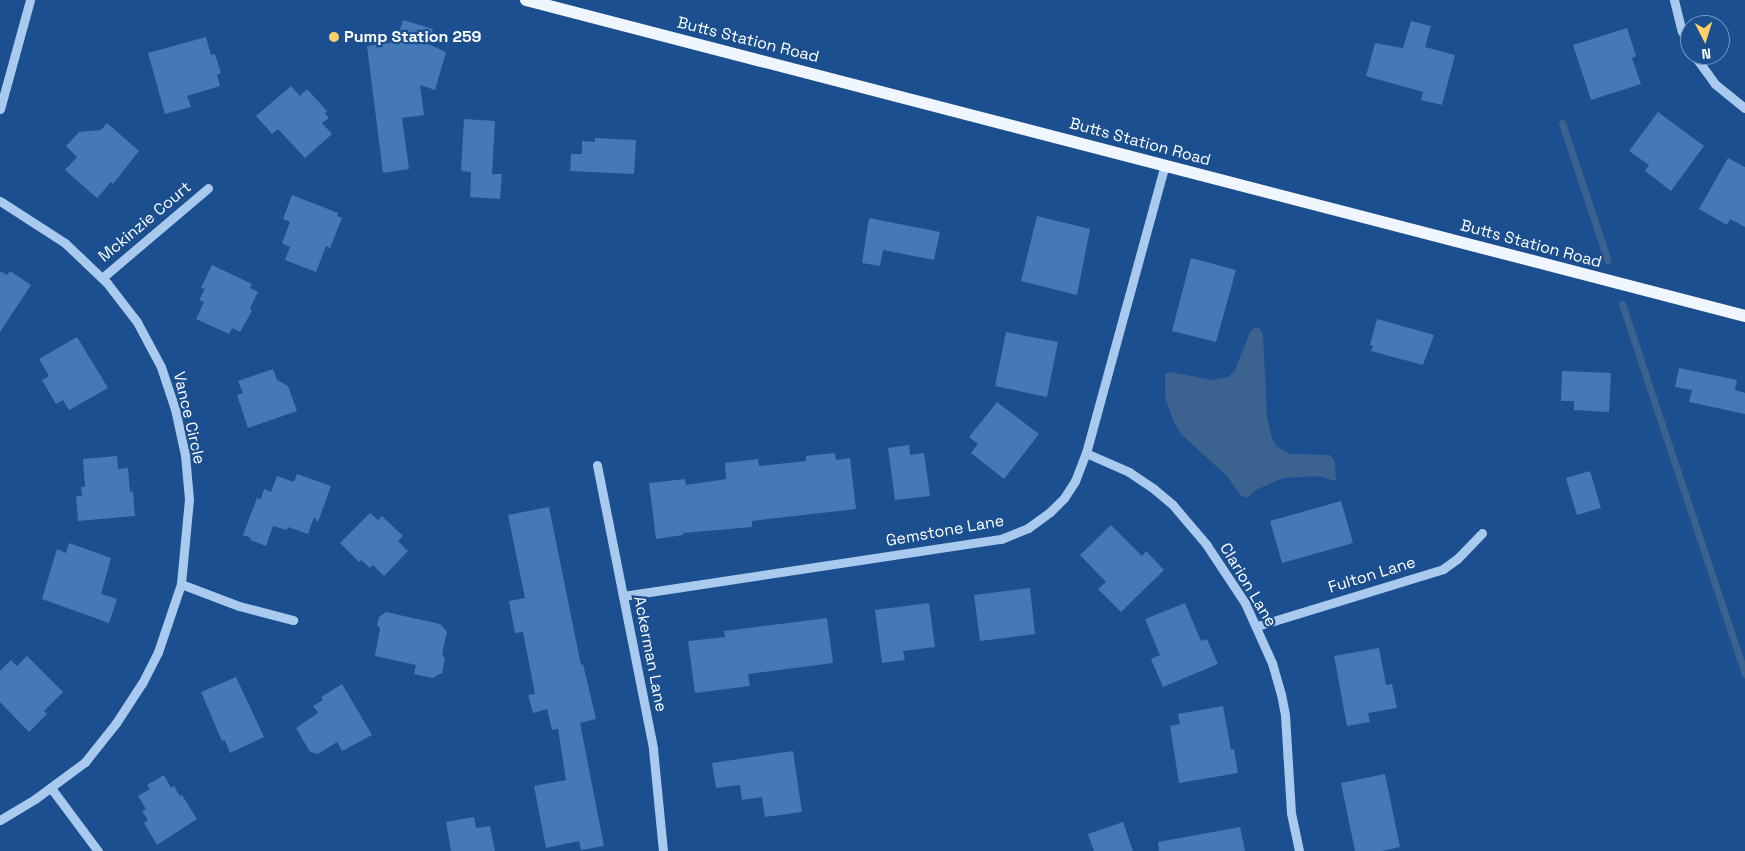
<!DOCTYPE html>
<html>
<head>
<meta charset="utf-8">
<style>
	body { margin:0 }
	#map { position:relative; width:1745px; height:851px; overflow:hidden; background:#1b4f8f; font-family:"Space Grotesk",sans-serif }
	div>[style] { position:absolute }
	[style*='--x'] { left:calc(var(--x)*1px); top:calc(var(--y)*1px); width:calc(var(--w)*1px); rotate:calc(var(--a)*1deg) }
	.water>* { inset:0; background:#3c6290 }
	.stream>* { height:7px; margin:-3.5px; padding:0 3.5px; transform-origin:3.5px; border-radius:3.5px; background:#3c6290 }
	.building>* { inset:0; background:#4478b7 }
	.minor>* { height:9px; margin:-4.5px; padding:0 4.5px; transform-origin:4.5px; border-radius:4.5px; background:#a9c9ee }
	.major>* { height:12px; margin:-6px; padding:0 6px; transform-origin:6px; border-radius:6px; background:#f0f6ff }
	.dots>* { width:14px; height:14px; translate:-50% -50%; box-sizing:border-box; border:2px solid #1b4f8f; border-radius:50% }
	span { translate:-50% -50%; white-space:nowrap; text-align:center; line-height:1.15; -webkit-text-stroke:4.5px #1b4f8f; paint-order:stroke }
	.poi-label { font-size:16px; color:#fff; font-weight:700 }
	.left { translate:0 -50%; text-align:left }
	.street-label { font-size:16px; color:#fff }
	.north { position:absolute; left:1680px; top:15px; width:50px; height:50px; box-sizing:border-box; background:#1b4f8f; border:1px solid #7695bc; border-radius:50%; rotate:175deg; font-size:14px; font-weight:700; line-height:20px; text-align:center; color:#fff }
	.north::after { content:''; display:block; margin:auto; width:18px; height:22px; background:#ffd166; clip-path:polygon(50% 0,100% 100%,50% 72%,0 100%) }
</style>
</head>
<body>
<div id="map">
	<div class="water">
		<div style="clip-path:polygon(1254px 328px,1259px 328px,1263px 333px,1267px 417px,1272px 438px,1276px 446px,1290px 454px,1330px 455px,1335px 461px,1336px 481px,1318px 476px,1283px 478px,1256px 490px,1247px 498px,1240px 495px,1228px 477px,1181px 434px,1174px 423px,1165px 397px,1165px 374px,1171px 372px,1212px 380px,1228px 377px,1235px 370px,1250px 332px)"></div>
	</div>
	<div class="stream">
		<div style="--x:1562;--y:123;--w:145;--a:71.6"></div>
		<div style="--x:1622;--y:304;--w:390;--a:71.6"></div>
	</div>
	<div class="building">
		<div style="clip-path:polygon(403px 20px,433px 29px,428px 44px,446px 52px,435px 90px,420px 85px,424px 115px,402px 118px,409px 169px,383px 173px,367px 46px,396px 42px)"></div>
		<div style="clip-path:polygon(1411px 21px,1431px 26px,1425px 47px,1455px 55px,1442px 105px,1421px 100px,1423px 92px,1366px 76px,1375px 43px,1403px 48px)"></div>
		<div style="clip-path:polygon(1627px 28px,1636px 56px,1632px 58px,1641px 84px,1591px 100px,1573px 45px)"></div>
		<div style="clip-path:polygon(206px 37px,211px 55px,215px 54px,221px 73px,217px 75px,220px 86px,187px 96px,191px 107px,165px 114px,148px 53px)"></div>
		<div style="clip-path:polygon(291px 86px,300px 96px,307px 89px,327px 111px,325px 113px,329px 118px,322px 123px,332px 134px,305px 158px,278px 129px,272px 134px,256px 116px)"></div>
		<div style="clip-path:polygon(1658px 112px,1704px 146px,1671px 191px,1645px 171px,1649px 165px,1629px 151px)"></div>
		<div style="clip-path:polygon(464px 119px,495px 121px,492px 174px,502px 174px,500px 199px,470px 197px,471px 172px,461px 171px)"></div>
		<div style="clip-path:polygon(107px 123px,139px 151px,113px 184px,111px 182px,97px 198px,65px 170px,77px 157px,66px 146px,79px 132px,101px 130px)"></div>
		<div style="clip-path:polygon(595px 138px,636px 140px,634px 174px,570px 171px,571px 154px,582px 154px,582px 141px,595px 142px)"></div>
		<div style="clip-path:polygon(1728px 158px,1745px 167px,1745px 227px,1730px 219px,1727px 225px,1699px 209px)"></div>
		<div style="clip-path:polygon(292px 195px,338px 213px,337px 216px,342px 218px,330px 248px,326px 246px,316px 272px,285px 260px,290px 247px,282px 243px,290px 222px,283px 219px)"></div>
		<div style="clip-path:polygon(1037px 216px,1090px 229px,1077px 295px,1021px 281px)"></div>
		<div style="clip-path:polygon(869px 218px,940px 232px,934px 260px,883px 250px,880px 266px,862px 263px)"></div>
		<div style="clip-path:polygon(1191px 258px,1236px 270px,1216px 342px,1172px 331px)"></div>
		<div style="clip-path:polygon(212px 265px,252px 284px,250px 288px,258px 292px,250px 308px,252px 311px,240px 332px,232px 328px,229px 334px,196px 319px,204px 302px,199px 300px,205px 289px,201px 288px)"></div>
		<div style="clip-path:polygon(0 271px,7px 275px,10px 271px,31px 285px,0 332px)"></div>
		<div style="clip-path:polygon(1377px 319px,1434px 335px,1423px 365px,1371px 351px,1373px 346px,1370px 345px)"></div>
		<div style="clip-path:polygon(1006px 332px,1058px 342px,1047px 397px,995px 386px)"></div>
		<div style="clip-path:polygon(77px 337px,108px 388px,69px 410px,63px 400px,56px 404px,42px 380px,49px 376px,39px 359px)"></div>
		<div style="clip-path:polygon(1679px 368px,1737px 380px,1735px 390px,1745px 393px,1745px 414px,1689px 402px,1692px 390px,1675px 387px)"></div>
		<div style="clip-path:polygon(273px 369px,277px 380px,288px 386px,297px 411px,248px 428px,237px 395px,243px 393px,238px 381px)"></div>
		<div style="clip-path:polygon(1562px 371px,1611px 373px,1609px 412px,1574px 410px,1574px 401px,1561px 401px)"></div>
		<div style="clip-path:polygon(997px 402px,1039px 434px,1004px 479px,971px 453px,978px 444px,969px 437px)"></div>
		<div style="clip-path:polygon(909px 445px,910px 455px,924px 453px,930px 496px,895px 500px,888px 448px)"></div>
		<div style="clip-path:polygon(835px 453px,836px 460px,850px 458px,856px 509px,752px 521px,752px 527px,683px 533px,683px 535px,656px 539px,649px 483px,685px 479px,686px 485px,726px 479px,725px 463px,758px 459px,759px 466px,806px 461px,806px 456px)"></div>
		<div style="clip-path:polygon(117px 456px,118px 469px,128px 468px,130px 492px,133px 491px,135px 516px,78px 521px,76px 496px,82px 496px,81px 487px,85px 487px,83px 459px)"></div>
		<div style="clip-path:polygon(1590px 471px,1601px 508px,1577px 515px,1566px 478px)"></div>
		<div style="clip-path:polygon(297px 474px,331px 486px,318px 522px,314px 517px,308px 534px,288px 527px,287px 530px,273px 526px,266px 546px,250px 540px,251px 538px,243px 535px,257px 498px,261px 499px,264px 489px,271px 492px,277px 476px,294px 482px)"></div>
		<div style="clip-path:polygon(1341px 501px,1353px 543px,1282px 563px,1270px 521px)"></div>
		<div style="clip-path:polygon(549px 507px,581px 665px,583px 664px,596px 719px,580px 723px,604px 846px,581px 850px,579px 841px,546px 848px,534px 786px,566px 780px,558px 729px,552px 730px,547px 709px,533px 713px,528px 695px,535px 694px,523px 632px,515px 633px,509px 601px,525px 598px,508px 515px)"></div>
		<div style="clip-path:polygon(370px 513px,378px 520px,382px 516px,403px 536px,398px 541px,408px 551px,384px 576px,373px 565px,370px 568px,361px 560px,359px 562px,340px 543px)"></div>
		<div style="clip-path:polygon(1111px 525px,1142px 556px,1146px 551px,1164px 570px,1121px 612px,1098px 589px,1106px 582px,1080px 555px)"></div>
		<div style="clip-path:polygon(69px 543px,111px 558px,101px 594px,117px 599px,109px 623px,42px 599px,57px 549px,66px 553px)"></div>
		<div style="clip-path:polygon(1030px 588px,1035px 634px,980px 641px,974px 595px)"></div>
		<div style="clip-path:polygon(929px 603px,935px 647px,903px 651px,905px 660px,882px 663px,875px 610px)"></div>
		<div style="clip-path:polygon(1185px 603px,1201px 641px,1207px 639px,1218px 664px,1163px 687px,1151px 659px,1160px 655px,1145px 619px)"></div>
		<div style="clip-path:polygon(386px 612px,440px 624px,447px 632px,442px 654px,445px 659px,442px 673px,433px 678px,414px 674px,416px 665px,375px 656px,380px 628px,377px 625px,379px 617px)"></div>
		<div style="clip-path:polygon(827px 618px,833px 663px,748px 674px,750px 686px,695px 693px,688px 641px,725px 637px,724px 631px)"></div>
		<div style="clip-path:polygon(1379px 648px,1386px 685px,1392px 684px,1397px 708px,1368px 713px,1370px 722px,1347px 726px,1334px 656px)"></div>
		<div style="clip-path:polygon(27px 656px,63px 692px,44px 711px,47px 714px,29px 732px,0 702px,0 671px,11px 660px,17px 666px)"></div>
		<div style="clip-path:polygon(236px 677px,264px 737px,230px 753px,225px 740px,222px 741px,201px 692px)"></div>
		<div style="clip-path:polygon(342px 684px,372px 735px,342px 751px,337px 742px,318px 754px,310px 752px,296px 728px,318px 713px,313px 706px,323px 700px,321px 697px)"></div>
		<div style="clip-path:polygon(1223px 706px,1231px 750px,1234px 749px,1238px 773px,1179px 783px,1170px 726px,1180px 724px,1178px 714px)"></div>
		<div style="clip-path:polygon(793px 751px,802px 812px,765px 817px,762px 797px,742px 800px,740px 785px,716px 788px,712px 763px)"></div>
		<div style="clip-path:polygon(1385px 774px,1400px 847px,1382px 851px,1355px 851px,1341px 783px)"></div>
		<div style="clip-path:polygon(164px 775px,171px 788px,174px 786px,180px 796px,182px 795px,197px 819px,157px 845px,144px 823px,148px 820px,142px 811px,146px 809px,138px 796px,150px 789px,147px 785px)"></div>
		<div style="clip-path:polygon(474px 817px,476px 828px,490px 826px,495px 851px,451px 851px,446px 822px)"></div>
		<div style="clip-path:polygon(1123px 822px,1133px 851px,1094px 851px,1088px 834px)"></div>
		<div style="clip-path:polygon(1240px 827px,1245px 851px,1159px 851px,1158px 842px)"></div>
	</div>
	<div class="minor">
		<div style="--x:1674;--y:0;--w:32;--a:76"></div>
		<div style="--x:1682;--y:31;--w:18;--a:63"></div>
		<div style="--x:1694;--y:55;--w:36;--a:54"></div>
		<div style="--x:1715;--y:84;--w:38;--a:39"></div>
		<div style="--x:0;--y:109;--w:113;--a:-74.6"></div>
		<div style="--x:0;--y:201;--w:77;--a:32.9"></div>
		<div style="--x:65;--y:243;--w:58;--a:43.6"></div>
		<div style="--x:107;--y:283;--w:49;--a:52.4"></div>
		<div style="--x:137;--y:322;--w:51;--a:61.9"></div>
		<div style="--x:161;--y:367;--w:44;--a:71.6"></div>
		<div style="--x:175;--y:409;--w:47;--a:77.7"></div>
		<div style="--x:185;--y:455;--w:44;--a:84.8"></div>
		<div style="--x:189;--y:499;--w:85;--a:95.4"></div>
		<div style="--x:181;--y:584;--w:72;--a:108.7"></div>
		<div style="--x:158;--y:652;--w:35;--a:117"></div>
		<div style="--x:142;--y:683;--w:48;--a:123"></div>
		<div style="--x:116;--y:723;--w:50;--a:128.5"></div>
		<div style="--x:85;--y:762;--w:62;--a:143.5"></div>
		<div style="--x:35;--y:799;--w:41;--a:149"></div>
		<div style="--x:102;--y:278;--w:139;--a:-40.3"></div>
		<div style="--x:1086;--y:453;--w:47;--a:23.8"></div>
		<div style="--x:1129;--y:472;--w:30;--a:34"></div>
		<div style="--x:1154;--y:489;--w:23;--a:40"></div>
		<div style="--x:1172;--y:504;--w:52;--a:49.6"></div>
		<div style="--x:1206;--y:544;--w:71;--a:56.5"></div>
		<div style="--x:1245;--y:603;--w:66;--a:65.8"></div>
		<div style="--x:1272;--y:663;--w:32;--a:74"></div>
		<div style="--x:1281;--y:694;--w:21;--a:79"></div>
		<div style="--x:1285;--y:715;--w:98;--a:86.5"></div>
		<div style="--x:1291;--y:813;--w:39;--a:78"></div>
		<div style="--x:597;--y:465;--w:289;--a:78.8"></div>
		<div style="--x:653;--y:749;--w:102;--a:84.4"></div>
		<div style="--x:181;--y:584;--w:62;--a:20.8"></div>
		<div style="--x:239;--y:606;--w:56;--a:14.5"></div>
		<div style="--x:623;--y:596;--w:382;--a:-8.6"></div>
		<div style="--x:1001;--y:539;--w:29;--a:-22"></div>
		<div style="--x:1028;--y:528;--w:27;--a:-36"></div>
		<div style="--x:1050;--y:512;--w:20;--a:-45"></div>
		<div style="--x:1064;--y:498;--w:20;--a:-57"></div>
		<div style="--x:1075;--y:481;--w:30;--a:-69"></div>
		<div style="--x:1086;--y:453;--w:299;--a:-74.7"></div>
		<div style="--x:1257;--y:626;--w:195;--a:-17"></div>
		<div style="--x:1443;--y:569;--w:17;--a:-36"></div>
		<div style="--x:1457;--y:559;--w:36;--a:-46"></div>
		<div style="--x:51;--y:788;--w:79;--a:53.3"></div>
	</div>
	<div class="major">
		<div style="--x:526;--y:0;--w:1259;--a:14.53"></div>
	</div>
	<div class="dots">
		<div style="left:334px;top:37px;background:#ffd166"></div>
	</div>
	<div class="poi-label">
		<span class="left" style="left:344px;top:37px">Pump Station 259</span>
	</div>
	<div class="street-label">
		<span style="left:748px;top:40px;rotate:14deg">Butts Station Road</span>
		<span style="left:1140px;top:142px;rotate:15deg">Butts Station Road</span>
		<span style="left:145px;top:222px;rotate:-40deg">Mckinzie Court</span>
		<span style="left:1531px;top:244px;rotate:15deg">Butts Station Road</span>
		<span style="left:189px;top:418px;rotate:77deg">Vance Circle</span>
		<span style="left:945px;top:531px;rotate:-10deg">Gemstone Lane</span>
		<span style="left:1372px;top:575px;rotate:-17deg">Fulton Lane</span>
		<span style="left:1248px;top:585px;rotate:59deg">Clarion Lane</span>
		<span style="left:650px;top:654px;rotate:79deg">Ackerman Lane</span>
	</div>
	<div class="north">N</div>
</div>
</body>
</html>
